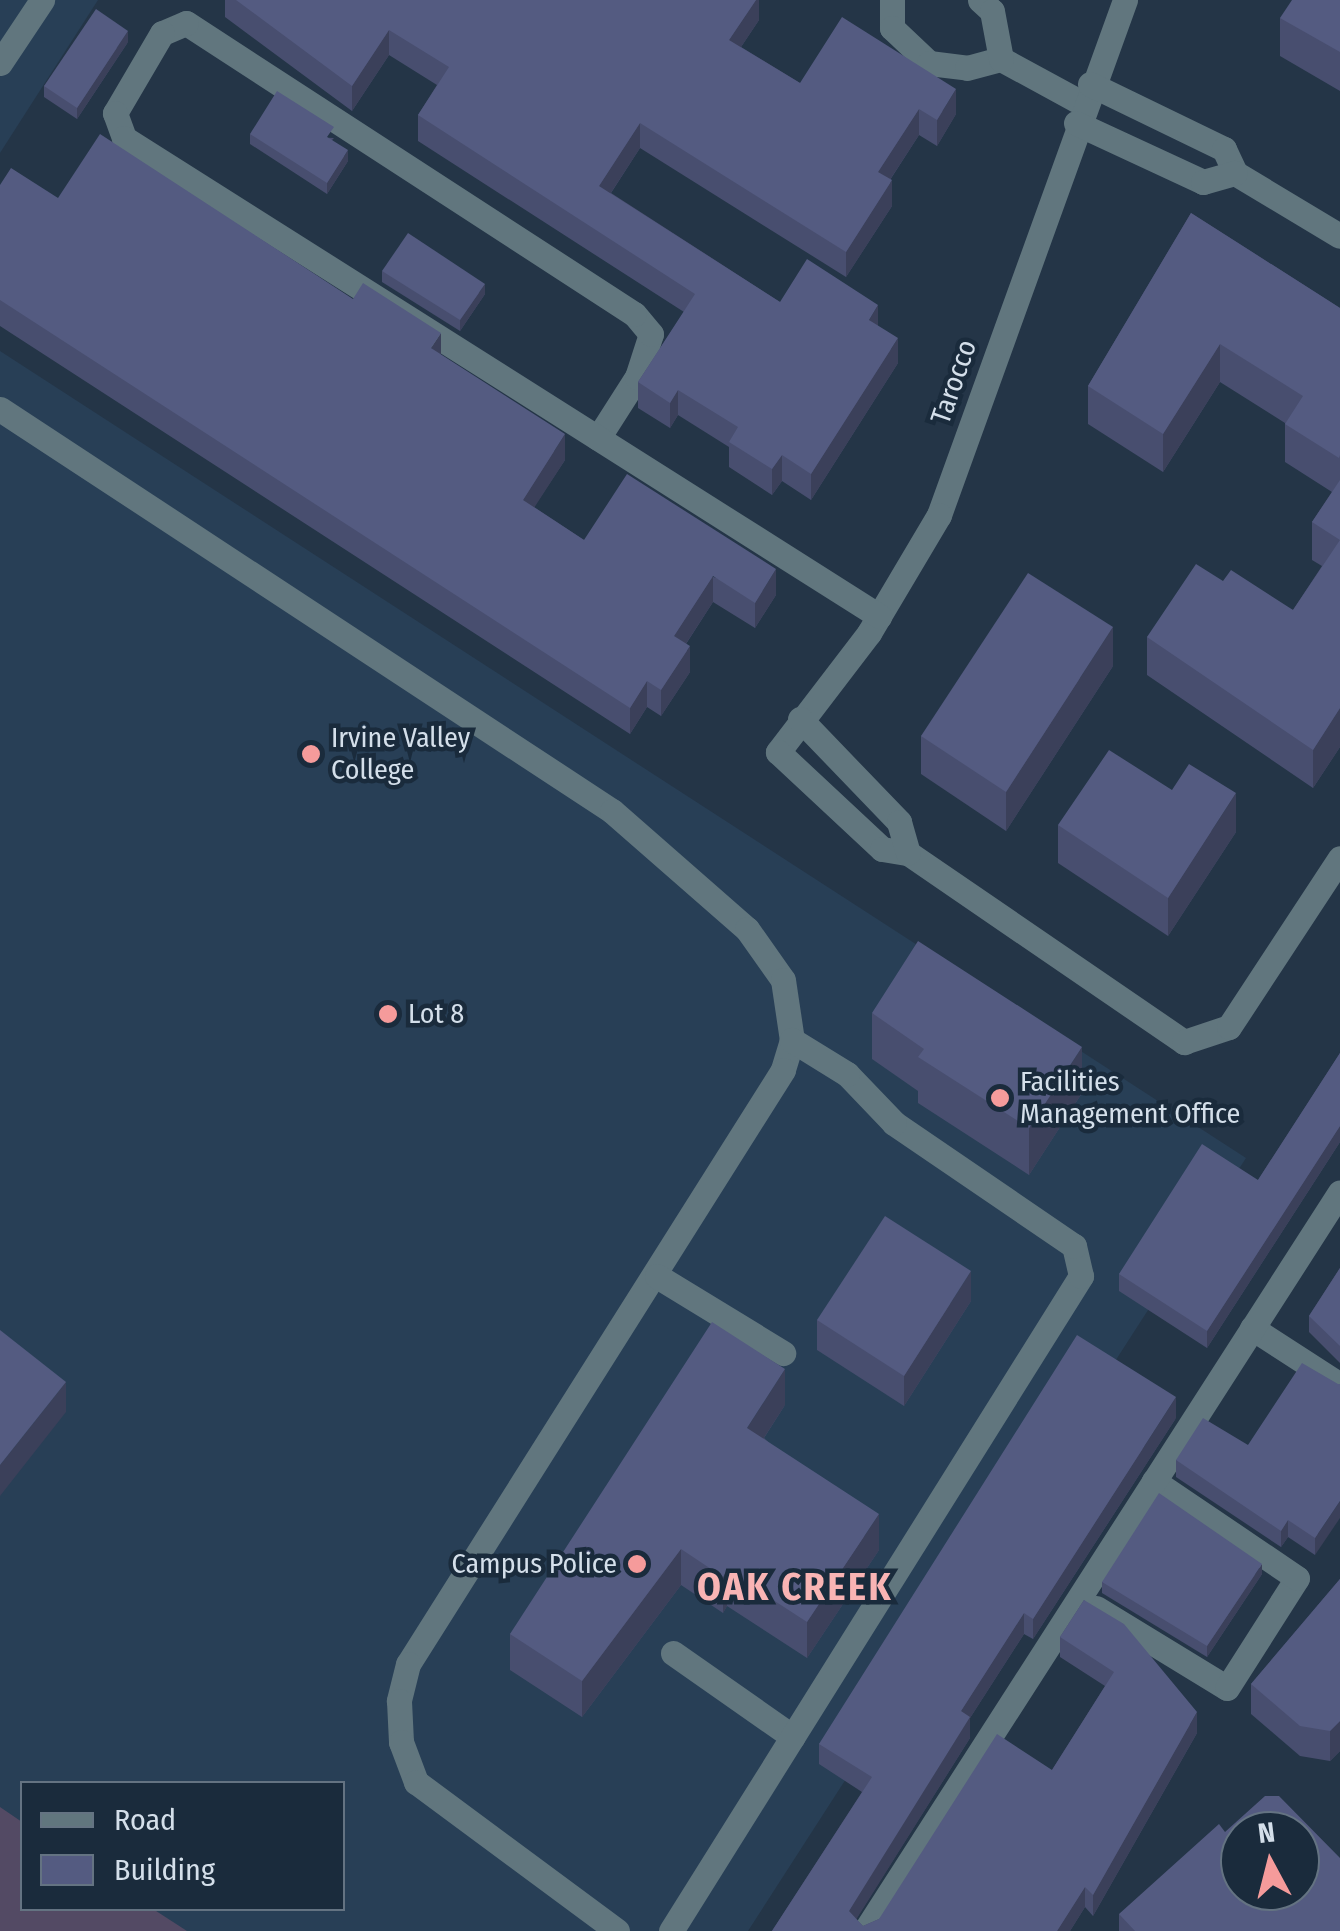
<!DOCTYPE html>
<html>
<head>
<meta charset="utf-8">
<style>
	body { margin:0 }
	#map { position:relative; width:1340px; height:1931px; overflow:hidden; background:#243547; font-family:"Fira Sans Condensed",sans-serif }
	div>[style] { position:absolute }
	[style*='--x'] { left:calc(var(--x)*1px); top:calc(var(--y)*1px); width:calc(var(--w)*1px); rotate:calc(var(--a)*1deg) }
	.built>* { inset:0; background:#283f56 }
	.green>* { inset:0; background:#534a64 }
	.minor>* { height:25px; margin:-12.5px; padding:0 12.5px; transform-origin:12.5px; border-radius:12.5px; background:#61767e }
	.wall>* { inset:0; background:#484e6f }
	.shaded-wall>* { inset:0; background:#3b405a }
	.building>* { inset:0; background:#545b81 }
	.dots>* { width:28px; height:28px; translate:-50% -50%; box-sizing:border-box; border:5px solid #1a2b3c; border-radius:50% }
	span { translate:-50% -50%; white-space:nowrap; text-align:center; line-height:1.15; -webkit-text-stroke:9px #1a2b3c; paint-order:stroke }
	.street-label { font-size:28px; color:#d4dfea }
	.poi-label { font-size:28px; color:#d4dfea }
	.left { translate:0 -50%; text-align:left }
	.right { translate:-100% -50%; text-align:right }
	.district-label { font-size:38px; color:#f9b4b4; font-weight:700; letter-spacing:2.5px }
	.legend { position:absolute; left:20px; top:1781px; width:325px; height:130px; box-sizing:border-box; background:#1a2b3c; border:2px solid #647382; margin:0; padding:12px 18px; list-style:none; font-size:30px; color:#d4dfea }
	.legend li { display:flex; align-items:center; gap:20px; height:50px }
	.legend b { width:50px; border:2px solid #647382 }
	.north { position:absolute; left:1220px; top:1811px; width:100px; height:100px; box-sizing:border-box; background:#1a2b3c; border:2px solid #647382; border-radius:50%; rotate:353deg; font-size:28px; font-weight:700; line-height:40px; text-align:center; color:#d4dfea }
	.north::after { content:''; display:block; margin:auto; width:35px; height:45px; background:#f59b9b; clip-path:polygon(50% 0,100% 100%,50% 72%,0 100%) }
</style>
</head>
<body>
<div id="map">
	<div class="built">
		<div style="clip-path:polygon(0 0,98px 0,0 153px)"></div>
		<div style="clip-path:polygon(evenodd,0 351px,1246px 1158px,748px 1931px,0 1931px,0 351px,22px 1784px,342px 1784px,342px 1908px,22px 1908px,22px 1784px)"></div>
	</div>
	<div class="green">
		<div style="clip-path:polygon(0 1807px,22px 1822px,22px 1908px,153px 1909px,187px 1931px,0 1931px)"></div>
	</div>
	<div class="minor">
		<div style="--x:892;--y:0;--w:28;--a:90"></div>
		<div style="--x:892;--y:28;--w:51;--a:43.4"></div>
		<div style="--x:929;--y:63;--w:38;--a:7"></div>
		<div style="--x:967;--y:68;--w:35;--a:-15"></div>
		<div style="--x:1001;--y:59;--w:92;--a:28.5"></div>
		<div style="--x:980;--y:0;--w:16;--a:43"></div>
		<div style="--x:992;--y:11;--w:49;--a:79.4"></div>
		<div style="--x:1125;--y:0;--w:548;--a:109.86"></div>
		<div style="--x:939;--y:515;--w:137;--a:120.7"></div>
		<div style="--x:869;--y:633;--w:150;--a:127.4"></div>
		<div style="--x:778;--y:752;--w:142;--a:43"></div>
		<div style="--x:882;--y:849;--w:26;--a:9"></div>
		<div style="--x:908;--y:853;--w:335;--a:34.4"></div>
		<div style="--x:1184;--y:1042;--w:47;--a:-18.4"></div>
		<div style="--x:1229;--y:1027;--w:202;--a:-56.7"></div>
		<div style="--x:0;--y:63;--w:76;--a:-56.3"></div>
		<div style="--x:1090;--y:84;--w:149;--a:25.9"></div>
		<div style="--x:1224;--y:149;--w:26;--a:65"></div>
		<div style="--x:1235;--y:173;--w:122;--a:31"></div>
		<div style="--x:1076;--y:123;--w:140;--a:24.9"></div>
		<div style="--x:1203;--y:182;--w:33;--a:-16"></div>
		<div style="--x:0;--y:409;--w:732;--a:33.3"></div>
		<div style="--x:612;--y:811;--w:179;--a:41.2"></div>
		<div style="--x:747;--y:929;--w:62;--a:54.8"></div>
		<div style="--x:783;--y:980;--w:61;--a:81.5"></div>
		<div style="--x:792;--y:1040;--w:31;--a:107"></div>
		<div style="--x:783;--y:1070;--w:702;--a:122.26"></div>
		<div style="--x:408;--y:1664;--w:38;--a:104"></div>
		<div style="--x:399;--y:1701;--w:41;--a:87.2"></div>
		<div style="--x:401;--y:1742;--w:43;--a:69.4"></div>
		<div style="--x:416;--y:1782;--w:250;--a:36.5"></div>
		<div style="--x:598;--y:438;--w:72;--a:-57.4"></div>
		<div style="--x:637;--y:377;--w:45;--a:-72"></div>
		<div style="--x:651;--y:334;--w:26;--a:-130"></div>
		<div style="--x:634;--y:314;--w:534;--a:-146.99"></div>
		<div style="--x:186;--y:23;--w:26;--a:157"></div>
		<div style="--x:162;--y:33;--w:93;--a:120.4"></div>
		<div style="--x:115;--y:113;--w:27;--a:70"></div>
		<div style="--x:124;--y:138;--w:894;--a:32.34"></div>
		<div style="--x:800;--y:719;--w:143;--a:46.1"></div>
		<div style="--x:899;--y:822;--w:32;--a:74"></div>
		<div style="--x:657;--y:1276;--w:148;--a:31.4"></div>
		<div style="--x:1252;--y:1328;--w:105;--a:32.9"></div>
		<div style="--x:1096;--y:1608;--w:153;--a:31.4"></div>
		<div style="--x:1227;--y:1688;--w:130;--a:-57.5"></div>
		<div style="--x:1297;--y:1578;--w:173;--a:-145.9"></div>
		<div style="--x:673;--y:1653;--w:146;--a:35"></div>
		<div style="--x:671;--y:1931;--w:773;--a:-57.96"></div>
		<div style="--x:1081;--y:1276;--w:31;--a:-103"></div>
		<div style="--x:1074;--y:1246;--w:218;--a:-145.7"></div>
		<div style="--x:894;--y:1123;--w:68;--a:-133.8"></div>
		<div style="--x:847;--y:1074;--w:65;--a:-148.3"></div>
		<div style="--x:865;--y:1931;--w:878;--a:-57.27"></div>
	</div>
	<div class="wall">
		<div style="clip-path:polygon(225px 0,759px 0,759px 20px,741px 47px,800px 83px,956px 114px,937px 146px,919px 135px,890px 180px,892px 206px,846px 277px,640px 148px,611px 193px,780px 302px,878px 326px,898px 363px,811px 500px,782px 481px,772px 495px,729px 467px,729px 447px,678px 415px,670px 428px,638px 408px,638px 382px,684px 312px,418px 141px,418px 115px,437px 85px,389px 55px,352px 111px,225px 17px)"></div>
		<div style="clip-path:polygon(1340px 0,1340px 91px,1280px 56px,1280px 18px)"></div>
		<div style="clip-path:polygon(128px 42px,77px 119px,44px 97px,44px 86px)"></div>
		<div style="clip-path:polygon(250px 134px,334px 138px,332px 140px,348px 161px,327px 194px,250px 144px)"></div>
		<div style="clip-path:polygon(0 185px,58px 198px,441px 355px,565px 460px,534px 507px,584px 540px,776px 595px,755px 628px,713px 602px,686px 644px,690px 672px,661px 716px,647px 707px,630px 734px,0 326px)"></div>
		<div style="clip-path:polygon(1191px 213px,1340px 308px,1340px 747px,1313px 788px,1147px 675px,1147px 637px,1223px 581px,1293px 610px,1322px 566px,1312px 560px,1312px 522px,1332px 492px,1285px 462px,1285px 423px,1220px 382px,1163px 472px,1088px 424px,1088px 386px)"></div>
		<div style="clip-path:polygon(382px 271px,485px 294px,460px 331px,382px 282px)"></div>
		<div style="clip-path:polygon(1113px 666px,1006px 831px,921px 774px,921px 736px)"></div>
		<div style="clip-path:polygon(1058px 825px,1236px 832px,1168px 936px,1058px 863px)"></div>
		<div style="clip-path:polygon(872px 1013px,1082px 1093px,1029px 1175px,918px 1103px,918px 1091px,872px 1059px)"></div>
		<div style="clip-path:polygon(1340px 1053px,1340px 1142px,1207px 1348px,1119px 1291px,1119px 1274px,1258px 1180px)"></div>
		<div style="clip-path:polygon(1340px 1268px,1340px 1363px,1309px 1332px,1309px 1316px)"></div>
		<div style="clip-path:polygon(971px 1301px,904px 1406px,817px 1350px,817px 1320px)"></div>
		<div style="clip-path:polygon(1338px 1384px,1315px 1555px,1288px 1537px,1281px 1547px,1176px 1477px,1176px 1460px,1248px 1445px)"></div>
		<div style="clip-path:polygon(785px 1405px,764px 1438px,879px 1550px,807px 1658px,727px 1606px,723px 1613px,681px 1585px,582px 1717px,510px 1670px,510px 1634px)"></div>
		<div style="clip-path:polygon(1176px 1418px,1033px 1639px,1024px 1634px,970px 1718px,970px 1738px,856px 1919px,863px 1926px,879px 1919px,1052px 1770px,1105px 1686px,1060px 1657px,1060px 1637px,1084px 1600px,1197px 1733px,1093px 1916px,1085px 1907px,1070px 1931px,772px 1931px,862px 1792px,819px 1764px,819px 1744px)"></div>
		<div style="clip-path:polygon(1262px 1574px,1207px 1657px,1102px 1593px,1102px 1582px)"></div>
		<div style="clip-path:polygon(1340px 1579px,1340px 1751px,1330px 1761px,1300px 1756px,1251px 1714px,1251px 1684px)"></div>
		<div style="clip-path:polygon(1119px 1914px,1340px 1931px,1119px 1931px)"></div>
	</div>
	<div class="shaded-wall">
		<div style="clip-path:polygon(756px 0,759px 0,759px 20px,729px 65px,729px 40px)"></div>
		<div style="clip-path:polygon(389px 30px,389px 55px,352px 111px,352px 86px)"></div>
		<div style="clip-path:polygon(128px 31px,128px 42px,77px 119px,77px 108px)"></div>
		<div style="clip-path:polygon(956px 89px,956px 114px,937px 146px,937px 120px)"></div>
		<div style="clip-path:polygon(919px 109px,919px 135px,878px 198px,878px 172px)"></div>
		<div style="clip-path:polygon(640px 123px,640px 148px,599px 211px,599px 186px)"></div>
		<div style="clip-path:polygon(348px 150px,348px 161px,327px 194px,327px 183px)"></div>
		<div style="clip-path:polygon(892px 180px,892px 206px,846px 277px,846px 252px)"></div>
		<div style="clip-path:polygon(485px 284px,485px 294px,460px 331px,460px 320px)"></div>
		<div style="clip-path:polygon(878px 305px,878px 330px,869px 320px)"></div>
		<div style="clip-path:polygon(441px 333px,441px 358px,431px 348px)"></div>
		<div style="clip-path:polygon(898px 338px,898px 363px,811px 500px,811px 474px)"></div>
		<div style="clip-path:polygon(1220px 344px,1220px 382px,1163px 472px,1163px 434px)"></div>
		<div style="clip-path:polygon(678px 390px,678px 415px,670px 428px,670px 403px)"></div>
		<div style="clip-path:polygon(565px 434px,565px 460px,523px 525px,523px 500px)"></div>
		<div style="clip-path:polygon(782px 455px,782px 481px,772px 495px,772px 469px)"></div>
		<div style="clip-path:polygon(776px 569px,776px 595px,755px 628px,755px 603px)"></div>
		<div style="clip-path:polygon(713px 576px,713px 602px,674px 662px,674px 636px)"></div>
		<div style="clip-path:polygon(1113px 627px,1113px 666px,1006px 831px,1006px 792px)"></div>
		<div style="clip-path:polygon(690px 646px,690px 672px,661px 716px,661px 690px)"></div>
		<div style="clip-path:polygon(647px 681px,647px 707px,630px 734px,630px 708px)"></div>
		<div style="clip-path:polygon(1340px 708px,1340px 747px,1313px 788px,1313px 750px)"></div>
		<div style="clip-path:polygon(1236px 793px,1236px 832px,1168px 936px,1168px 898px)"></div>
		<div style="clip-path:polygon(1082px 1047px,1082px 1093px,1029px 1175px,1029px 1128px)"></div>
		<div style="clip-path:polygon(1340px 1126px,1340px 1142px,1207px 1348px,1207px 1331px)"></div>
		<div style="clip-path:polygon(971px 1271px,971px 1301px,904px 1406px,904px 1376px)"></div>
		<div style="clip-path:polygon(785px 1369px,785px 1405px,747px 1464px,747px 1428px)"></div>
		<div style="clip-path:polygon(66px 1382px,66px 1412px,0 1496px,0 1465px)"></div>
		<div style="clip-path:polygon(1176px 1397px,1176px 1418px,1033px 1639px,1033px 1619px)"></div>
		<div style="clip-path:polygon(1340px 1501px,1340px 1518px,1315px 1555px,1315px 1538px)"></div>
		<div style="clip-path:polygon(879px 1514px,879px 1550px,807px 1658px,807px 1622px)"></div>
		<div style="clip-path:polygon(1288px 1520px,1288px 1537px,1281px 1547px,1281px 1531px)"></div>
		<div style="clip-path:polygon(681px 1549px,681px 1585px,582px 1717px,582px 1681px)"></div>
		<div style="clip-path:polygon(1262px 1564px,1262px 1574px,1207px 1657px,1207px 1646px)"></div>
		<div style="clip-path:polygon(727px 1570px,727px 1606px,723px 1613px,723px 1577px)"></div>
		<div style="clip-path:polygon(1024px 1613px,1024px 1634px,970px 1718px,970px 1738px,849px 1931px,849px 1911px,961px 1711px)"></div>
		<div style="clip-path:polygon(1197px 1712px,1197px 1733px,1093px 1916px,1093px 1895px)"></div>
		<div style="clip-path:polygon(1340px 1721px,1340px 1751px,1330px 1761px,1330px 1731px)"></div>
		<div style="clip-path:polygon(1085px 1887px,1085px 1907px,1070px 1931px,1057px 1931px)"></div>
	</div>
	<div class="building">
		<div style="clip-path:polygon(236px 0,756px 0,729px 40px,800px 83px,842px 17px,956px 89px,937px 120px,919px 109px,878px 172px,892px 180px,846px 252px,640px 123px,599px 186px,780px 302px,807px 259px,878px 305px,869px 320px,898px 338px,811px 474px,782px 455px,772px 469px,729px 442px,738px 427px,678px 390px,670px 403px,638px 382px,695px 294px,418px 115px,449px 67px,389px 30px,352px 86px)"></div>
		<div style="clip-path:polygon(1292px 0,1340px 0,1340px 52px,1280px 18px)"></div>
		<div style="clip-path:polygon(96px 9px,128px 31px,77px 108px,44px 86px)"></div>
		<div style="clip-path:polygon(277px 91px,334px 127px,327px 137px,348px 150px,327px 183px,250px 134px)"></div>
		<div style="clip-path:polygon(100px 134px,353px 299px,363px 283px,441px 333px,431px 348px,565px 434px,523px 500px,584px 540px,627px 474px,776px 569px,755px 603px,713px 576px,674px 636px,690px 646px,661px 690px,647px 681px,630px 708px,0 300px,0 185px,11px 168px,58px 198px)"></div>
		<div style="clip-path:polygon(1191px 213px,1340px 308px,1340px 455px,1339px 458px,1285px 424px,1303px 396px,1220px 344px,1163px 434px,1088px 386px)"></div>
		<div style="clip-path:polygon(408px 233px,485px 284px,460px 320px,382px 271px)"></div>
		<div style="clip-path:polygon(1340px 480px,1340px 708px,1313px 750px,1147px 637px,1196px 564px,1223px 581px,1231px 570px,1293px 610px,1340px 540px,1312px 522px)"></div>
		<div style="clip-path:polygon(1028px 573px,1113px 627px,1006px 792px,921px 736px)"></div>
		<div style="clip-path:polygon(1109px 750px,1172px 790px,1189px 764px,1236px 793px,1168px 898px,1058px 825px)"></div>
		<div style="clip-path:polygon(918px 941px,1082px 1047px,1029px 1128px,918px 1057px,924px 1049px,872px 1013px)"></div>
		<div style="clip-path:polygon(1340px 1053px,1340px 1126px,1207px 1331px,1119px 1274px,1202px 1144px,1258px 1180px)"></div>
		<div style="clip-path:polygon(885px 1216px,971px 1271px,904px 1376px,817px 1320px)"></div>
		<div style="clip-path:polygon(1340px 1268px,1340px 1346px,1309px 1316px)"></div>
		<div style="clip-path:polygon(712px 1322px,785px 1369px,747px 1428px,879px 1514px,807px 1622px,727px 1570px,723px 1577px,681px 1549px,582px 1681px,510px 1634px)"></div>
		<div style="clip-path:polygon(0 1330px,66px 1382px,0 1465px)"></div>
		<div style="clip-path:polygon(1077px 1335px,1176px 1397px,1033px 1619px,1024px 1613px,961px 1711px,970px 1717px,849px 1911px,863px 1926px,879px 1919px,997px 1734px,1052px 1770px,1114px 1672px,1060px 1637px,1084px 1600px,1124px 1624px,1197px 1712px,1093px 1895px,1085px 1887px,1057px 1931px,772px 1931px,872px 1777px,819px 1744px)"></div>
		<div style="clip-path:polygon(1302px 1363px,1338px 1384px,1340px 1384px,1340px 1501px,1315px 1538px,1288px 1520px,1281px 1531px,1176px 1460px,1203px 1418px,1248px 1445px)"></div>
		<div style="clip-path:polygon(1159px 1493px,1262px 1564px,1207px 1646px,1102px 1582px)"></div>
		<div style="clip-path:polygon(1340px 1579px,1340px 1721px,1330px 1731px,1300px 1726px,1251px 1684px)"></div>
		<div style="clip-path:polygon(evenodd,1265px 1796px,1279px 1796px,1340px 1858px,1340px 1931px,1135px 1931px,1119px 1914px,1219px 1824px,1225px 1832px,1265px 1796px,1240px 1831px,1300px 1831px,1300px 1891px,1240px 1891px,1240px 1831px)"></div>
	</div>
	<div class="dots">
		<div style="left:311px;top:754px;background:#f59b9b"></div>
		<div style="left:388px;top:1014px;background:#f59b9b"></div>
		<div style="left:1000px;top:1098px;background:#f59b9b"></div>
		<div style="left:637px;top:1564px;background:#f59b9b"></div>
	</div>
	<div class="street-label">
		<span style="left:954px;top:382px;rotate:-71deg">Tarocco</span>
	</div>
	<div class="poi-label">
		<span class="left" style="left:331px;top:754px">Irvine Valley<br>College</span>
		<span class="left" style="left:408px;top:1014px">Lot 8</span>
		<span class="left" style="left:1020px;top:1098px">Facilities<br>Management Office</span>
		<span class="right" style="left:617px;top:1564px">Campus Police</span>
	</div>
	<div class="district-label">
		<span style="left:795px;top:1588px">OAK CREEK</span>
	</div>
	<ul class="legend">
	<li><b style="height:12px;background:#61767e"></b>Road</li>
	<li><b style="height:28px;background:#545b81"></b>Building</li>
	</ul>
	<div class="north">N</div>
</div>
</body>
</html>
